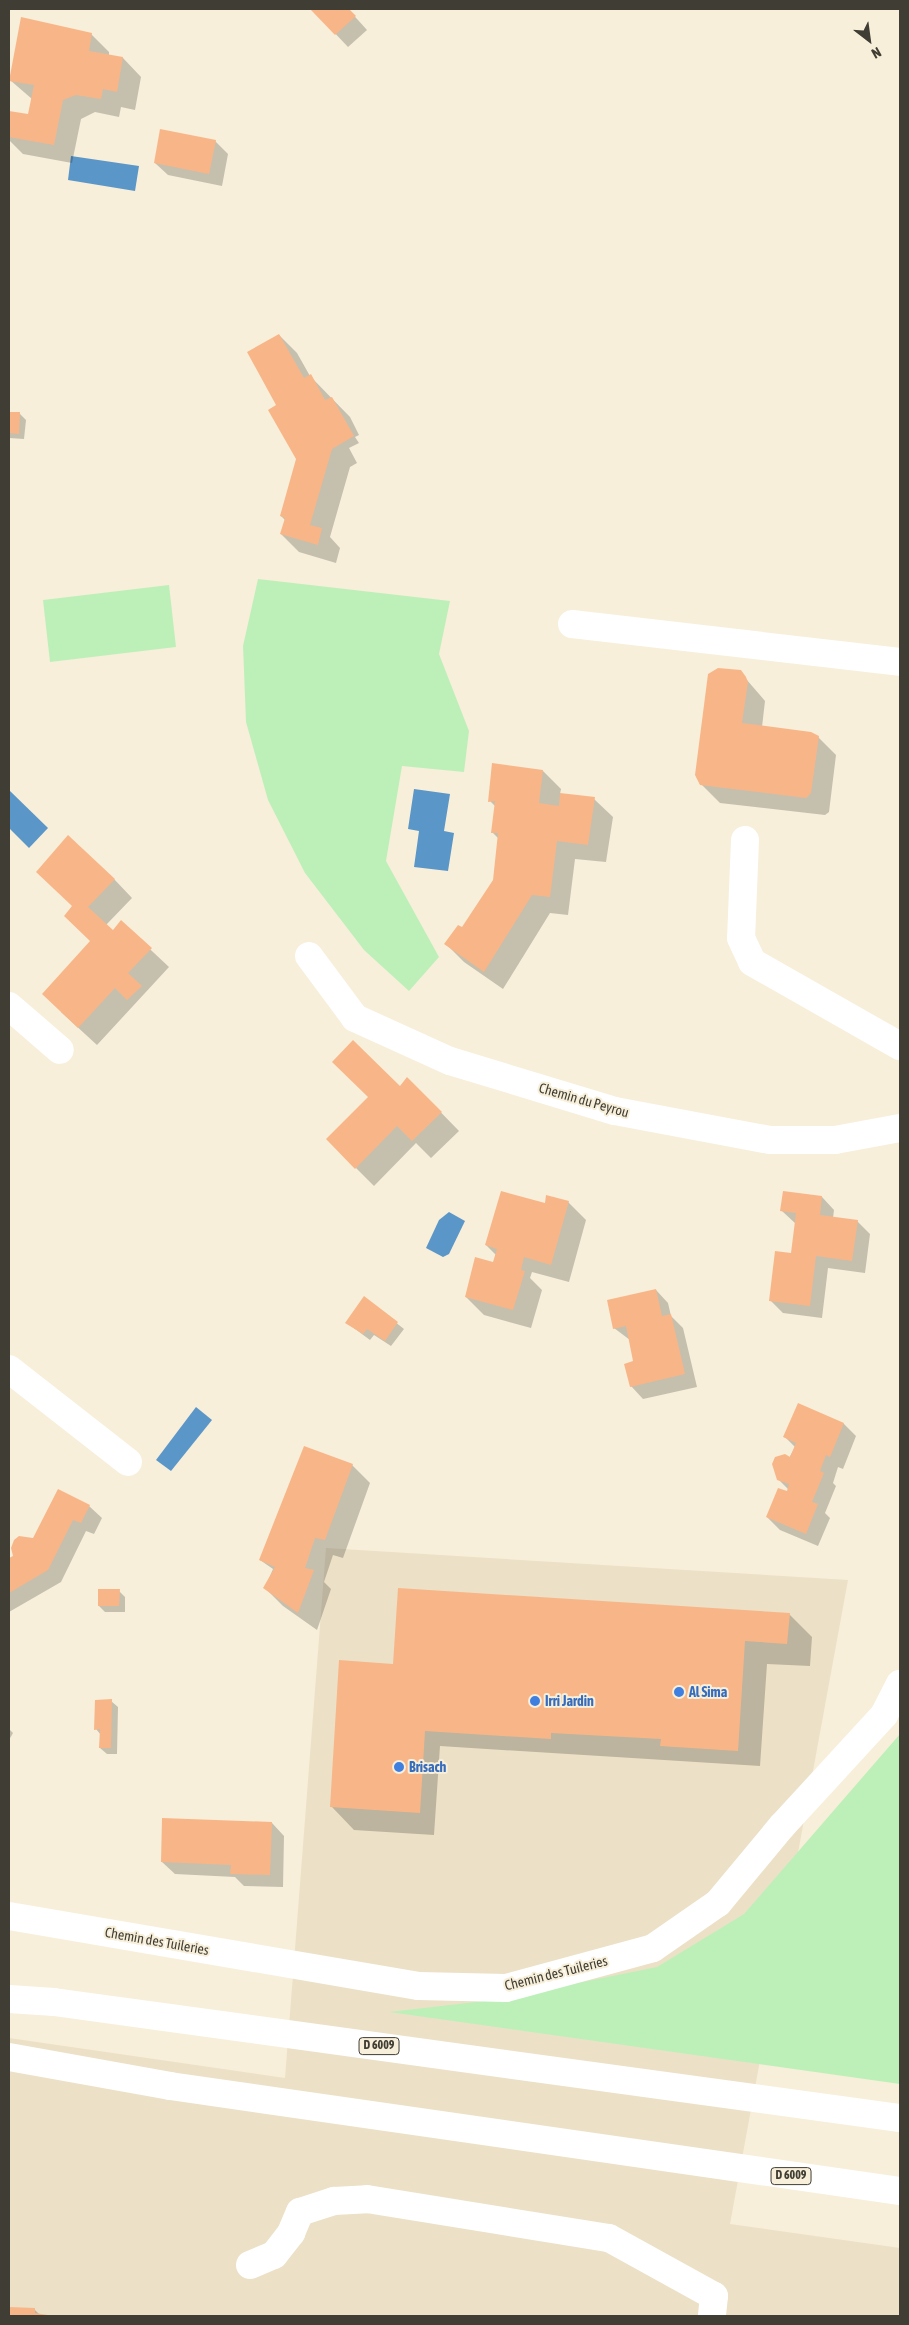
<!DOCTYPE html>
<html>
<head>
<meta charset="utf-8">
<style>
	body { margin:0 }
	#map { position:relative; width:909px; height:2325px; overflow:hidden; background:#f7efda; font-family:"Asap Condensed",sans-serif }
	div>[style] { position:absolute }
	[style*='--x'] { left:calc(var(--x)*1px); top:calc(var(--y)*1px); width:calc(var(--w)*1px); rotate:calc(var(--a)*1deg) }
	.built>* { inset:0; background:#ece1c6 }
	.green>* { inset:0; background:#bdf0b9 }
	.water>* { inset:0; background:#5b96c9 }
	.shadow>* { inset:0; background:#0003 }
	.building>* { inset:0; background:#f8b688 }
	.minor>* { height:28px; margin:-14px; padding:0 14px; transform-origin:14px; border-radius:14px; background:#fff }
	.major>* { height:28px; margin:-14px; padding:0 14px; transform-origin:14px; border-radius:14px; background:#fff }
	.dots>* { width:14px; height:14px; translate:-50% -50%; box-sizing:border-box; border:2px solid #f7efda; border-radius:50% }
	span { translate:-50% -50%; white-space:nowrap; text-align:center; line-height:1.15; -webkit-text-stroke:4px #f7efda; paint-order:stroke }
	.shield-label span { padding:1px 4px; background:#f7efda; border:1px solid; border-radius:4px; -webkit-text-stroke-width:0 }
	.shield-label { font-size:12px; color:#403d34; font-weight:700 }
	.street-label { font-size:14px; color:#403d34 }
	.shop-label { font-size:14px; color:#366cbe; font-weight:700 }
	.left { translate:0 -50%; text-align:left }
	.frame { position:absolute; inset:0; border:10px solid #403d34; pointer-events:none }
	.north { position:absolute; left:844px; top:15px; width:50px; height:50px; -webkit-text-stroke:4px #f7efda; paint-order:stroke; rotate:150deg; font-size:14px; font-weight:700; line-height:20px; text-align:center; color:#403d34 }
	.north::after { content:''; display:block; margin:auto; width:18px; height:22px; background:#403d34; clip-path:polygon(50% 0,100% 100%,50% 72%,0 100%) }
</style>
</head>
<body>
<div id="map">
	<div class="built">
		<div style="clip-path:polygon(326px 1548px,848px 1580px,730px 2224px,900px 2248px,900px 2316px,9px 2316px,9px 2038px,285px 2078px)"></div>
	</div>
	<div class="green">
		<div style="clip-path:polygon(258px 579px,450px 601px,439px 654px,469px 731px,464px 772px,402px 766px,386px 861px,439px 957px,409px 991px,364px 950px,305px 873px,268px 800px,246px 722px,243px 646px)"></div>
		<div style="clip-path:polygon(169px 585px,176px 647px,50px 662px,43px 600px)"></div>
		<div style="clip-path:polygon(900px 1734px,900px 2084px,389px 2012px,493px 2000px,657px 1967px,744px 1914px)"></div>
	</div>
	<div class="water">
		<div style="clip-path:polygon(71px 156px,139px 166px,135px 191px,68px 180px)"></div>
		<div style="clip-path:polygon(414px 789px,450px 794px,444px 831px,454px 833px,448px 871px,414px 867px,419px 831px,408px 829px)"></div>
		<div style="clip-path:polygon(9px 790px,48px 828px,29px 848px,9px 828px)"></div>
		<div style="clip-path:polygon(449px 1212px,465px 1221px,449px 1254px,443px 1257px,426px 1248px,439px 1220px)"></div>
		<div style="clip-path:polygon(196px 1407px,212px 1420px,171px 1471px,156px 1460px)"></div>
	</div>
	<div class="shadow">
		<div style="clip-path:polygon(312px 9px,348px 9px,367px 30px,348px 47px)"></div>
		<div style="clip-path:polygon(91px 34px,109px 52px,109px 56px,123px 58px,141px 77px,135px 110px,121px 107px,119px 117px,95px 112px,81px 119px,72px 163px,23px 154px,9px 140px,9px 114px,29px 116px,32px 99px,10px 80px)"></div>
		<div style="clip-path:polygon(215px 141px,228px 154px,222px 186px,168px 175px,155px 163px)"></div>
		<div style="clip-path:polygon(279px 335px,297px 353px,310px 376px,350px 417px,359px 435px,355px 437px,359px 443px,349px 448px,357px 463px,350px 467px,330px 537px,340px 548px,336px 563px,299px 552px,281px 534px,285px 520px,281px 516px,297px 459px,277px 406px)"></div>
		<div style="clip-path:polygon(9px 413px,19px 413px,26px 420px,24px 439px,9px 438px)"></div>
		<div style="clip-path:polygon(740px 672px,765px 701px,762px 727px,818px 737px,836px 755px,829px 812px,825px 815px,720px 803px,701px 784px)"></div>
		<div style="clip-path:polygon(543px 771px,561px 789px,560px 794px,594px 799px,613px 817px,606px 862px,575px 859px,568px 915px,550px 913px,503px 989px,464px 962px,446px 944px,462px 929px,494px 880px,499px 839px,492px 832px,496px 807px,490px 801px)"></div>
		<div style="clip-path:polygon(114px 879px,132px 898px,106px 925px,113px 932px,121px 922px,169px 967px,97px 1045px,61px 1012px,96px 945px,71px 922px)"></div>
		<div style="clip-path:polygon(422px 1093px,459px 1131px,431px 1158px,416px 1143px,374px 1186px,356px 1168px,370px 1097px,418px 1105px)"></div>
		<div style="clip-path:polygon(822px 1197px,834px 1210px,833px 1218px,857px 1221px,870px 1234px,865px 1273px,828px 1268px,822px 1318px,783px 1313px,770px 1300px,792px 1254px,796px 1224px,782px 1211px)"></div>
		<div style="clip-path:polygon(568px 1202px,586px 1220px,569px 1282px,532px 1272px,530px 1278px,542px 1290px,531px 1328px,484px 1315px,466px 1297px,494px 1264px,496px 1255px,486px 1245px,545px 1204px)"></div>
		<div style="clip-path:polygon(656px 1290px,668px 1303px,671px 1316px,683px 1328px,697px 1387px,643px 1399px,631px 1386px,635px 1362px,630px 1340px,614px 1328px)"></div>
		<div style="clip-path:polygon(365px 1298px,404px 1329px,391px 1346px,374px 1335px,370px 1340px,347px 1323px)"></div>
		<div style="clip-path:polygon(798px 1405px,844px 1424px,856px 1436px,843px 1469px,838px 1467px,833px 1483px,836px 1486px,825px 1513px,830px 1518px,818px 1546px,780px 1530px,767px 1517px,789px 1490px,778px 1479px,795px 1447px,785px 1437px)"></div>
		<div style="clip-path:polygon(352px 1465px,370px 1483px,343px 1558px,333px 1555px,324px 1582px,331px 1589px,317px 1630px,283px 1606px,265px 1588px,273px 1569px,260px 1560px)"></div>
		<div style="clip-path:polygon(89px 1506px,102px 1518px,94px 1534px,86px 1531px,61px 1582px,9px 1612px,9px 1560px,33px 1539px)"></div>
		<div style="clip-path:polygon(119px 1591px,125px 1597px,125px 1612px,105px 1612px,99px 1606px)"></div>
		<div style="clip-path:polygon(789px 1614px,812px 1637px,810px 1666px,767px 1664px,760px 1766px,440px 1746px,434px 1835px,354px 1830px,332px 1807px,394px 1665px)"></div>
		<div style="clip-path:polygon(111px 1701px,118px 1707px,117px 1754px,107px 1754px,100px 1748px,101px 1735px,96px 1729px)"></div>
		<div style="clip-path:polygon(9px 1729px,13px 1733px,9px 1740px)"></div>
		<div style="clip-path:polygon(272px 1823px,284px 1836px,283px 1887px,244px 1886px,235px 1877px,175px 1874px,162px 1862px)"></div>
		<div style="clip-path:polygon(9px 2308px,34px 2309px,40px 2315px,54px 2316px,9px 2316px)"></div>
	</div>
	<div class="building">
		<div style="clip-path:polygon(310px 9px,349px 9px,356px 16px,335px 35px)"></div>
		<div style="clip-path:polygon(21px 17px,92px 33px,89px 51px,123px 57px,117px 92px,103px 89px,101px 99px,76px 95px,63px 100px,54px 145px,9px 137px,9px 111px,28px 114px,34px 85px,9px 81px)"></div>
		<div style="clip-path:polygon(160px 129px,216px 140px,209px 174px,154px 163px)"></div>
		<div style="clip-path:polygon(279px 334px,304px 378px,311px 374px,325px 400px,332px 397px,354px 436px,332px 449px,310px 525px,322px 528px,318px 545px,280px 534px,285px 518px,280px 516px,296px 459px,268px 410px,276px 405px,247px 352px)"></div>
		<div style="clip-path:polygon(9px 412px,20px 412px,19px 434px,9px 433px)"></div>
		<div style="clip-path:polygon(718px 668px,741px 670px,746px 677px,748px 682px,742px 723px,811px 732px,819px 736px,811px 793px,806px 798px,700px 785px,695px 775px,708px 674px)"></div>
		<div style="clip-path:polygon(492px 763px,543px 770px,539px 803px,559px 806px,560px 793px,595px 797px,588px 845px,557px 841px,550px 897px,532px 895px,484px 972px,444px 944px,458px 925px,462px 927px,493px 880px,498px 833px,491px 833px,495px 801px,488px 802px)"></div>
		<div style="clip-path:polygon(68px 835px,115px 879px,88px 907px,113px 930px,121px 920px,152px 948px,128px 973px,142px 986px,127px 1000px,115px 988px,78px 1028px,42px 994px,90px 941px,64px 916px,72px 906px,36px 872px)"></div>
		<div style="clip-path:polygon(353px 1040px,400px 1086px,407px 1077px,442px 1112px,412px 1141px,397px 1126px,355px 1169px,326px 1139px,368px 1097px,332px 1062px)"></div>
		<div style="clip-path:polygon(501px 1191px,545px 1203px,546px 1195px,569px 1201px,551px 1265px,524px 1257px,521px 1270px,525px 1271px,513px 1310px,465px 1297px,475px 1257px,493px 1262px,497px 1249px,485px 1245px)"></div>
		<div style="clip-path:polygon(783px 1191px,822px 1196px,820px 1215px,858px 1220px,852px 1261px,816px 1256px,810px 1306px,769px 1301px,775px 1251px,791px 1253px,796px 1213px,780px 1211px)"></div>
		<div style="clip-path:polygon(656px 1289px,662px 1316px,671px 1314px,685px 1374px,630px 1387px,624px 1364px,633px 1361px,626px 1326px,613px 1329px,607px 1300px)"></div>
		<div style="clip-path:polygon(364px 1296px,398px 1322px,385px 1341px,367px 1329px,363px 1334px,345px 1323px)"></div>
		<div style="clip-path:polygon(798px 1403px,844px 1423px,830px 1457px,826px 1455px,820px 1471px,824px 1473px,812px 1502px,818px 1504px,806px 1534px,766px 1517px,778px 1488px,787px 1491px,789px 1484px,777px 1480px,772px 1464px,775px 1457px,785px 1454px,790px 1457px,796px 1443px,783px 1437px)"></div>
		<div style="clip-path:polygon(304px 1446px,353px 1464px,325px 1540px,315px 1538px,305px 1568px,314px 1570px,298px 1613px,263px 1588px,275px 1567px,259px 1560px)"></div>
		<div style="clip-path:polygon(58px 1489px,90px 1505px,81px 1523px,73px 1520px,48px 1570px,9px 1593px,9px 1558px,13px 1556px,11px 1548px,14px 1540px,19px 1536px,33px 1538px)"></div>
		<div style="clip-path:polygon(398px 1588px,790px 1613px,787px 1644px,745px 1641px,738px 1751px,660px 1746px,661px 1739px,551px 1733px,551px 1739px,425px 1731px,420px 1813px,330px 1807px,339px 1660px,393px 1664px)"></div>
		<div style="clip-path:polygon(98px 1589px,120px 1589px,119px 1606px,98px 1606px)"></div>
		<div style="clip-path:polygon(112px 1699px,111px 1748px,99px 1748px,100px 1729px,94px 1730px,95px 1700px)"></div>
		<div style="clip-path:polygon(162px 1818px,272px 1822px,270px 1875px,230px 1874px,231px 1865px,161px 1862px)"></div>
		<div style="clip-path:polygon(9px 2307px,35px 2308px,35px 2313px,54px 2316px,9px 2316px)"></div>
	</div>
	<div class="minor">
		<div style="--x:572;--y:624;--w:330;--a:6.6"></div>
		<div style="--x:745;--y:840;--w:98;--a:92.3"></div>
		<div style="--x:741;--y:938;--w:26;--a:65"></div>
		<div style="--x:752;--y:962;--w:170;--a:29.6"></div>
		<div style="--x:309;--y:956;--w:77;--a:53.4"></div>
		<div style="--x:355;--y:1018;--w:104;--a:24.4"></div>
		<div style="--x:450;--y:1061;--w:172;--a:16.9"></div>
		<div style="--x:615;--y:1111;--w:158;--a:10.6"></div>
		<div style="--x:770;--y:1140;--w:65;--a:0"></div>
		<div style="--x:835;--y:1140;--w:66;--a:-10.5"></div>
		<div style="--x:9;--y:1006;--w:67;--a:40.8"></div>
		<div style="--x:9;--y:1369;--w:151;--a:38"></div>
		<div style="--x:9;--y:1916;--w:416;--a:9.7"></div>
		<div style="--x:419;--y:1986;--w:87;--a:1.3"></div>
		<div style="--x:506;--y:1988;--w:152;--a:-15.2"></div>
		<div style="--x:653;--y:1948;--w:79;--a:-34.7"></div>
		<div style="--x:718;--y:1903;--w:100;--a:-50.3"></div>
		<div style="--x:782;--y:1826;--w:151;--a:-47.4"></div>
		<div style="--x:884;--y:1715;--w:35;--a:-63"></div>
		<div style="--x:250;--y:2265;--w:26;--a:-23"></div>
		<div style="--x:274;--y:2255;--w:28;--a:-52"></div>
		<div style="--x:291;--y:2233;--w:23;--a:-67"></div>
		<div style="--x:300;--y:2212;--w:36;--a:-18"></div>
		<div style="--x:334;--y:2201;--w:33;--a:-3"></div>
		<div style="--x:367;--y:2199;--w:245;--a:9.2"></div>
		<div style="--x:609;--y:2238;--w:120;--a:28.9"></div>
		<div style="--x:714;--y:2296;--w:20;--a:96"></div>
	</div>
	<div class="major">
		<div style="--x:9;--y:1999;--w:45;--a:3.8"></div>
		<div style="--x:54;--y:2002;--w:854;--a:7.81"></div>
		<div style="--x:9;--y:2057;--w:164;--a:10.2"></div>
		<div style="--x:170;--y:2086;--w:738;--a:8.19"></div>
	</div>
	<div class="dots">
		<div style="left:679px;top:1692px;background:#3f7fe0"></div>
		<div style="left:535px;top:1701px;background:#3f7fe0"></div>
		<div style="left:399px;top:1767px;background:#3f7fe0"></div>
	</div>
	<div class="shield-label">
		<span style="left:379px;top:2046px">D 6009</span>
		<span style="left:791px;top:2176px">D 6009</span>
	</div>
	<div class="street-label">
		<span style="left:584px;top:1100px;rotate:16deg">Chemin du Peyrou</span>
		<span style="left:157px;top:1941px;rotate:10deg">Chemin des Tuileries</span>
		<span style="left:556px;top:1973px;rotate:-14deg">Chemin des Tuileries</span>
	</div>
	<div class="shop-label">
		<span class="left" style="left:689px;top:1692px">Al Sima</span>
		<span class="left" style="left:545px;top:1701px">Irri Jardin</span>
		<span class="left" style="left:409px;top:1767px">Brisach</span>
	</div>
	<div class="frame"></div>
	<div class="north">N</div>
</div>
</body>
</html>
